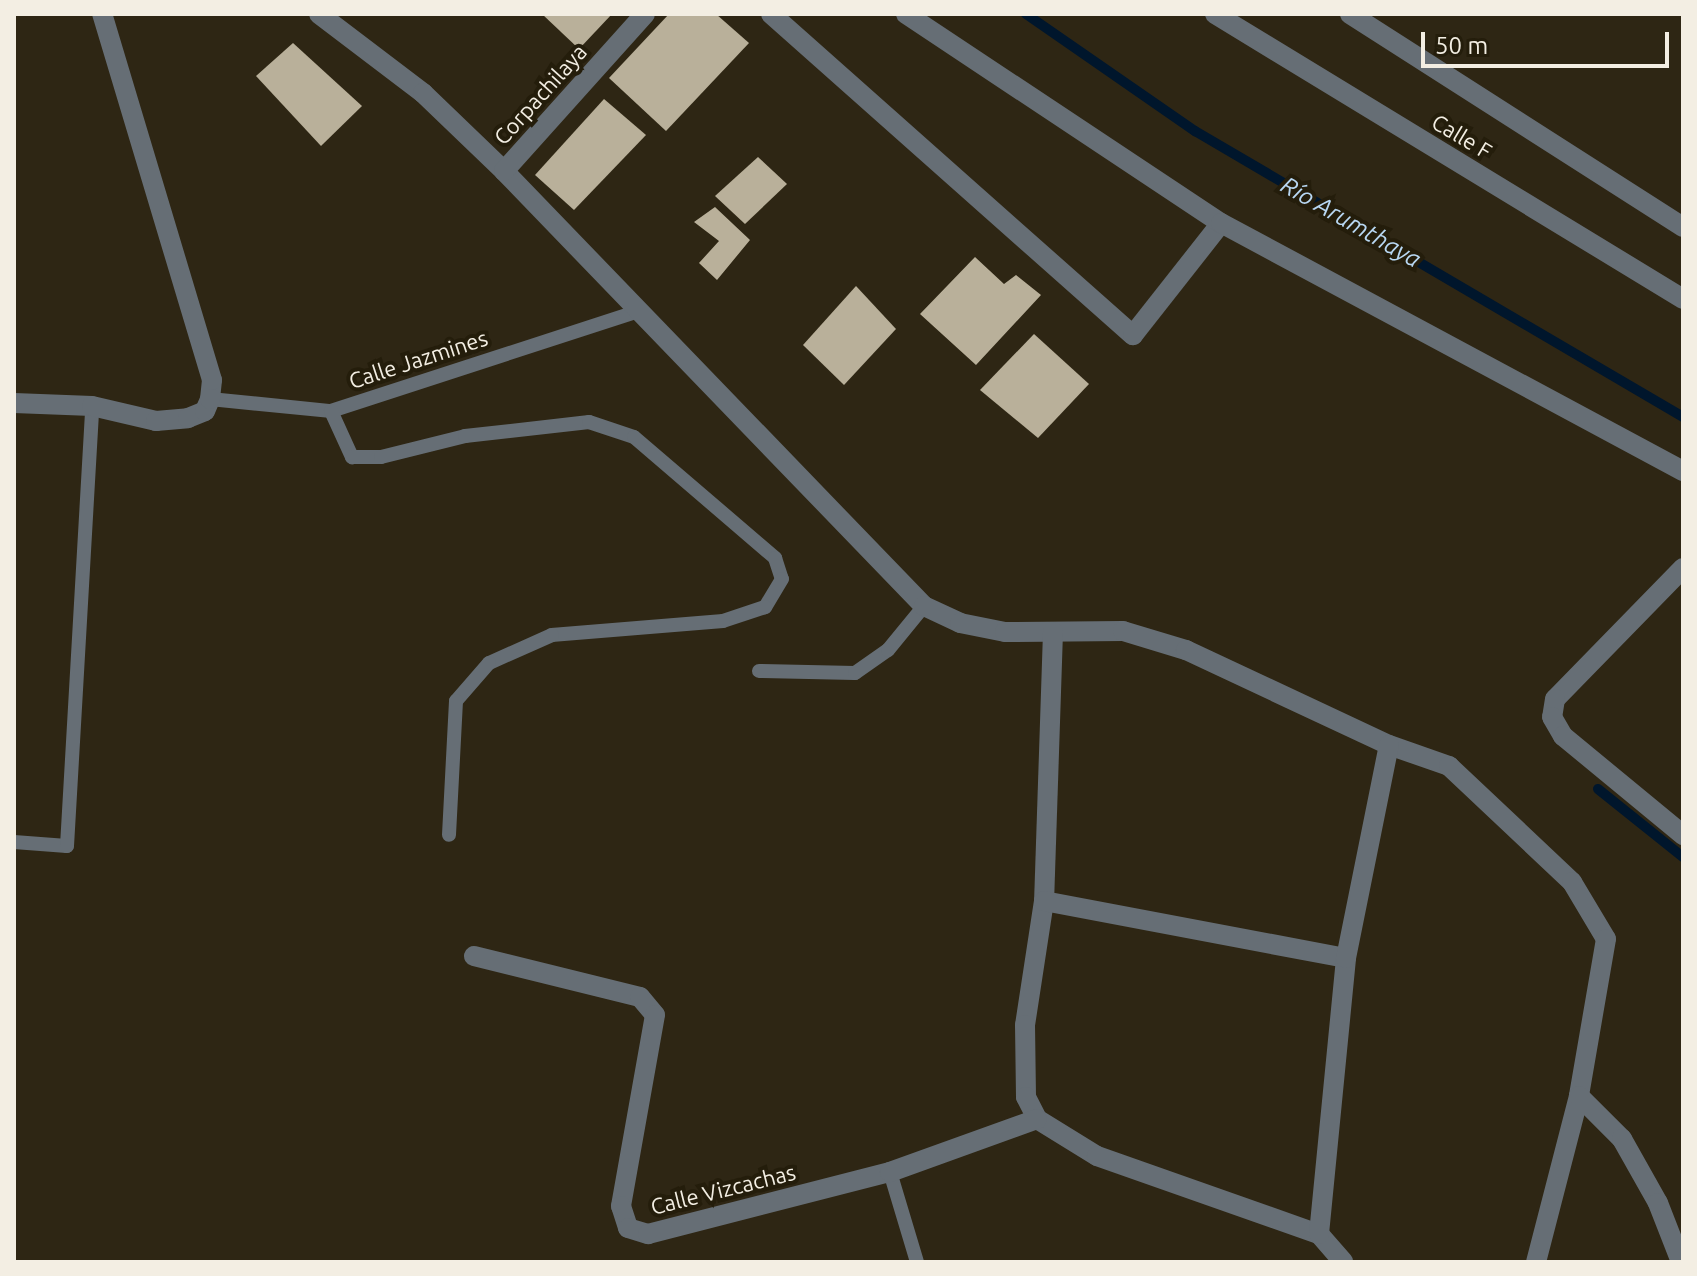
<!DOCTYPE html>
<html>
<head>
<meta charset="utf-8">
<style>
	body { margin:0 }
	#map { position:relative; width:1697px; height:1276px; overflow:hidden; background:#2e2614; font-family:Ubuntu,sans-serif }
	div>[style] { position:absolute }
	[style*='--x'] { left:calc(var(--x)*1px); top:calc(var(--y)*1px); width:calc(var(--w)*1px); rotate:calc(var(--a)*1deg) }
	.stream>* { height:10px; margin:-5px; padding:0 5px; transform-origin:5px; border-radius:5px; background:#00162c }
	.building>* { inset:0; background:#b9b09a }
	.lane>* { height:14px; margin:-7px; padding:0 7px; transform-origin:7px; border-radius:7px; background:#666e75 }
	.street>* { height:20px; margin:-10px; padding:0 10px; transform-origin:10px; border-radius:10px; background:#666e75 }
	span { translate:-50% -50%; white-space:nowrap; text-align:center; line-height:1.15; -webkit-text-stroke:8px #241d0b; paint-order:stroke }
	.street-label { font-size:22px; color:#f3eee3 }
	.water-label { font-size:24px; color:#b8d7f2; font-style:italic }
	.frame { position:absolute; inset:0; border:16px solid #f3eee3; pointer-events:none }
	.scale { position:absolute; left:1421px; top:32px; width:248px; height:36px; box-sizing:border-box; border:4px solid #f3eee3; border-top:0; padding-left:10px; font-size:24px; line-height:28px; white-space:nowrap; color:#f3eee3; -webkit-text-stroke:6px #241d0b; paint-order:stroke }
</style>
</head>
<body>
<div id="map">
	<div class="stream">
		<div style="--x:1026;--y:14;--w:206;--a:34.7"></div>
		<div style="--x:1195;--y:131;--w:566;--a:30.37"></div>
		<div style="--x:1598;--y:789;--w:109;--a:38.7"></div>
	</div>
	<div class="building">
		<div style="clip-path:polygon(542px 14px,612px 14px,579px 49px)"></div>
		<div style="clip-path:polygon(669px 14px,716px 14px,749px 43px,666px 131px,609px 78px)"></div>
		<div style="clip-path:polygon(293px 43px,362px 106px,321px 146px,256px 76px)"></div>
		<div style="clip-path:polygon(604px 99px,646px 135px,574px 210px,535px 175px)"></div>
		<div style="clip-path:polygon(758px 157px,787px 184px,745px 224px,715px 196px)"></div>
		<div style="clip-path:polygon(715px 207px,750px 240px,717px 280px,699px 263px,719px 241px,694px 222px)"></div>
		<div style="clip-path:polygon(975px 257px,1004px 284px,1016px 275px,1041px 295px,976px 365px,920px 314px)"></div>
		<div style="clip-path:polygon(856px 286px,896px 329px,844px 385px,803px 345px)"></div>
		<div style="clip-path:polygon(1034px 334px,1089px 384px,1038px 438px,980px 390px)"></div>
	</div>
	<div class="lane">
		<div style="--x:210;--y:399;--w:122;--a:5.7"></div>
		<div style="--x:331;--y:411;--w:320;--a:-18"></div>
		<div style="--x:331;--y:411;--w:51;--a:65.5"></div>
		<div style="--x:352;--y:457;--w:29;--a:0"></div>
		<div style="--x:381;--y:457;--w:87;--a:-14"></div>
		<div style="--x:465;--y:436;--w:125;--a:-6.4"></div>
		<div style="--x:589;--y:422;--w:47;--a:18.4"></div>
		<div style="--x:634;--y:437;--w:186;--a:40.6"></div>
		<div style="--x:775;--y:558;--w:22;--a:72"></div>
		<div style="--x:782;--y:579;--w:33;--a:121"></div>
		<div style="--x:765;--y:607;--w:44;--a:161.6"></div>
		<div style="--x:723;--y:621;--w:172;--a:175.3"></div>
		<div style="--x:552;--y:635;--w:69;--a:156"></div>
		<div style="--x:489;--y:663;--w:50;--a:131"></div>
		<div style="--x:456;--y:701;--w:134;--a:93"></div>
		<div style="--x:759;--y:671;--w:96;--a:1.2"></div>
		<div style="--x:855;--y:673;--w:40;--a:-34.9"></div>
		<div style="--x:888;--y:650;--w:57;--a:-50.7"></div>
		<div style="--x:14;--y:842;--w:53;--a:4.3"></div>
		<div style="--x:67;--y:846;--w:441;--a:-86.7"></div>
		<div style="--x:890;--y:1172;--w:94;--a:73.3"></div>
	</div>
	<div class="street">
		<div style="--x:319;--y:14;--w:131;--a:37.2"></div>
		<div style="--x:423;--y:93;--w:112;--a:43.9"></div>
		<div style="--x:504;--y:171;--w:605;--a:46.01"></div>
		<div style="--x:924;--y:606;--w:40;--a:25"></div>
		<div style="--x:960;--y:623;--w:46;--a:11.3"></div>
		<div style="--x:1005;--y:632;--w:118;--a:-0.5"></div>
		<div style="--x:1123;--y:631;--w:66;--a:16.8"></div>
		<div style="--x:1186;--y:650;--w:224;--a:25.1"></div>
		<div style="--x:1389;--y:745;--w:64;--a:19.3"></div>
		<div style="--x:1449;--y:766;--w:169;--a:43.3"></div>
		<div style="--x:1572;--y:882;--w:66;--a:59.2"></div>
		<div style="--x:1606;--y:939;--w:159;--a:99.8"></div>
		<div style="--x:1579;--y:1096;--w:171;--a:104.5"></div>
		<div style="--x:771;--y:14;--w:484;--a:41.6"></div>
		<div style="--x:1133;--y:335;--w:142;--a:-51.8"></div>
		<div style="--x:906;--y:14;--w:378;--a:33.6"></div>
		<div style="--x:1221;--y:223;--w:524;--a:28.23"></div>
		<div style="--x:1215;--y:14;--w:548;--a:31.34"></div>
		<div style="--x:1350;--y:14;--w:395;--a:32.6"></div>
		<div style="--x:504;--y:171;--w:211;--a:-48.1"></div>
		<div style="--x:14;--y:403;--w:78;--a:2.2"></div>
		<div style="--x:92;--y:406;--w:66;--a:13.2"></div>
		<div style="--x:156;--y:421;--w:32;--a:-5"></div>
		<div style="--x:188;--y:418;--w:18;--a:-22"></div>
		<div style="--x:205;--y:411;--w:13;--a:-67"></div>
		<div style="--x:210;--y:399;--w:19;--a:-84"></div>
		<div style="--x:212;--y:380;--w:382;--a:-106.7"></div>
		<div style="--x:1683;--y:568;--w:183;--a:134.3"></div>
		<div style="--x:1555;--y:699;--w:18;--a:99"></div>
		<div style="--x:1552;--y:717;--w:22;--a:60"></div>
		<div style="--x:1563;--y:736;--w:156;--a:39.5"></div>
		<div style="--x:1053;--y:632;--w:269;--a:91.9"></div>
		<div style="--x:1044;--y:901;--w:125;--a:98.7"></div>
		<div style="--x:1025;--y:1025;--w:72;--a:89.2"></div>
		<div style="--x:1026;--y:1097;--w:25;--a:63"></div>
		<div style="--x:1037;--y:1119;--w:70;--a:31.7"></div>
		<div style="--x:1097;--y:1156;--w:235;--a:19.4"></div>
		<div style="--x:1319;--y:1234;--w:37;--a:49"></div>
		<div style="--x:1044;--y:901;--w:307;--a:10.7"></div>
		<div style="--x:474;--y:956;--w:171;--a:13.9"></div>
		<div style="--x:640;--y:997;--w:23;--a:50"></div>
		<div style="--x:655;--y:1015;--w:194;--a:100.1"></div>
		<div style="--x:621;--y:1206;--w:23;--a:72"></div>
		<div style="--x:628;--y:1228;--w:21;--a:17"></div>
		<div style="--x:648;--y:1234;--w:250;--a:-14.4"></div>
		<div style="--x:890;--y:1172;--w:156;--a:-19.8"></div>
		<div style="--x:1579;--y:1096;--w:61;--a:45"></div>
		<div style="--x:1622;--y:1139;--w:73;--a:60.6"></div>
		<div style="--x:1658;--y:1203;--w:63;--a:68.7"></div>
		<div style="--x:1319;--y:1234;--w:277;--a:-84.4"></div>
		<div style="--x:1346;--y:958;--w:217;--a:-78.6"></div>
	</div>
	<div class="street-label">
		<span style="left:540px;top:94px;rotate:-48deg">Corpachilaya</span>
		<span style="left:1462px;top:136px;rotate:31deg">Calle F</span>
		<span style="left:418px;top:359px;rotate:-18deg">Calle Jazmines</span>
		<span style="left:723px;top:1189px;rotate:-14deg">Calle Vizcachas</span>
	</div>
	<div class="water-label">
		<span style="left:1351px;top:222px;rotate:30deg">Río Arumthaya</span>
	</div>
	<div class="frame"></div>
	<div class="scale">50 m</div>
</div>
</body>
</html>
